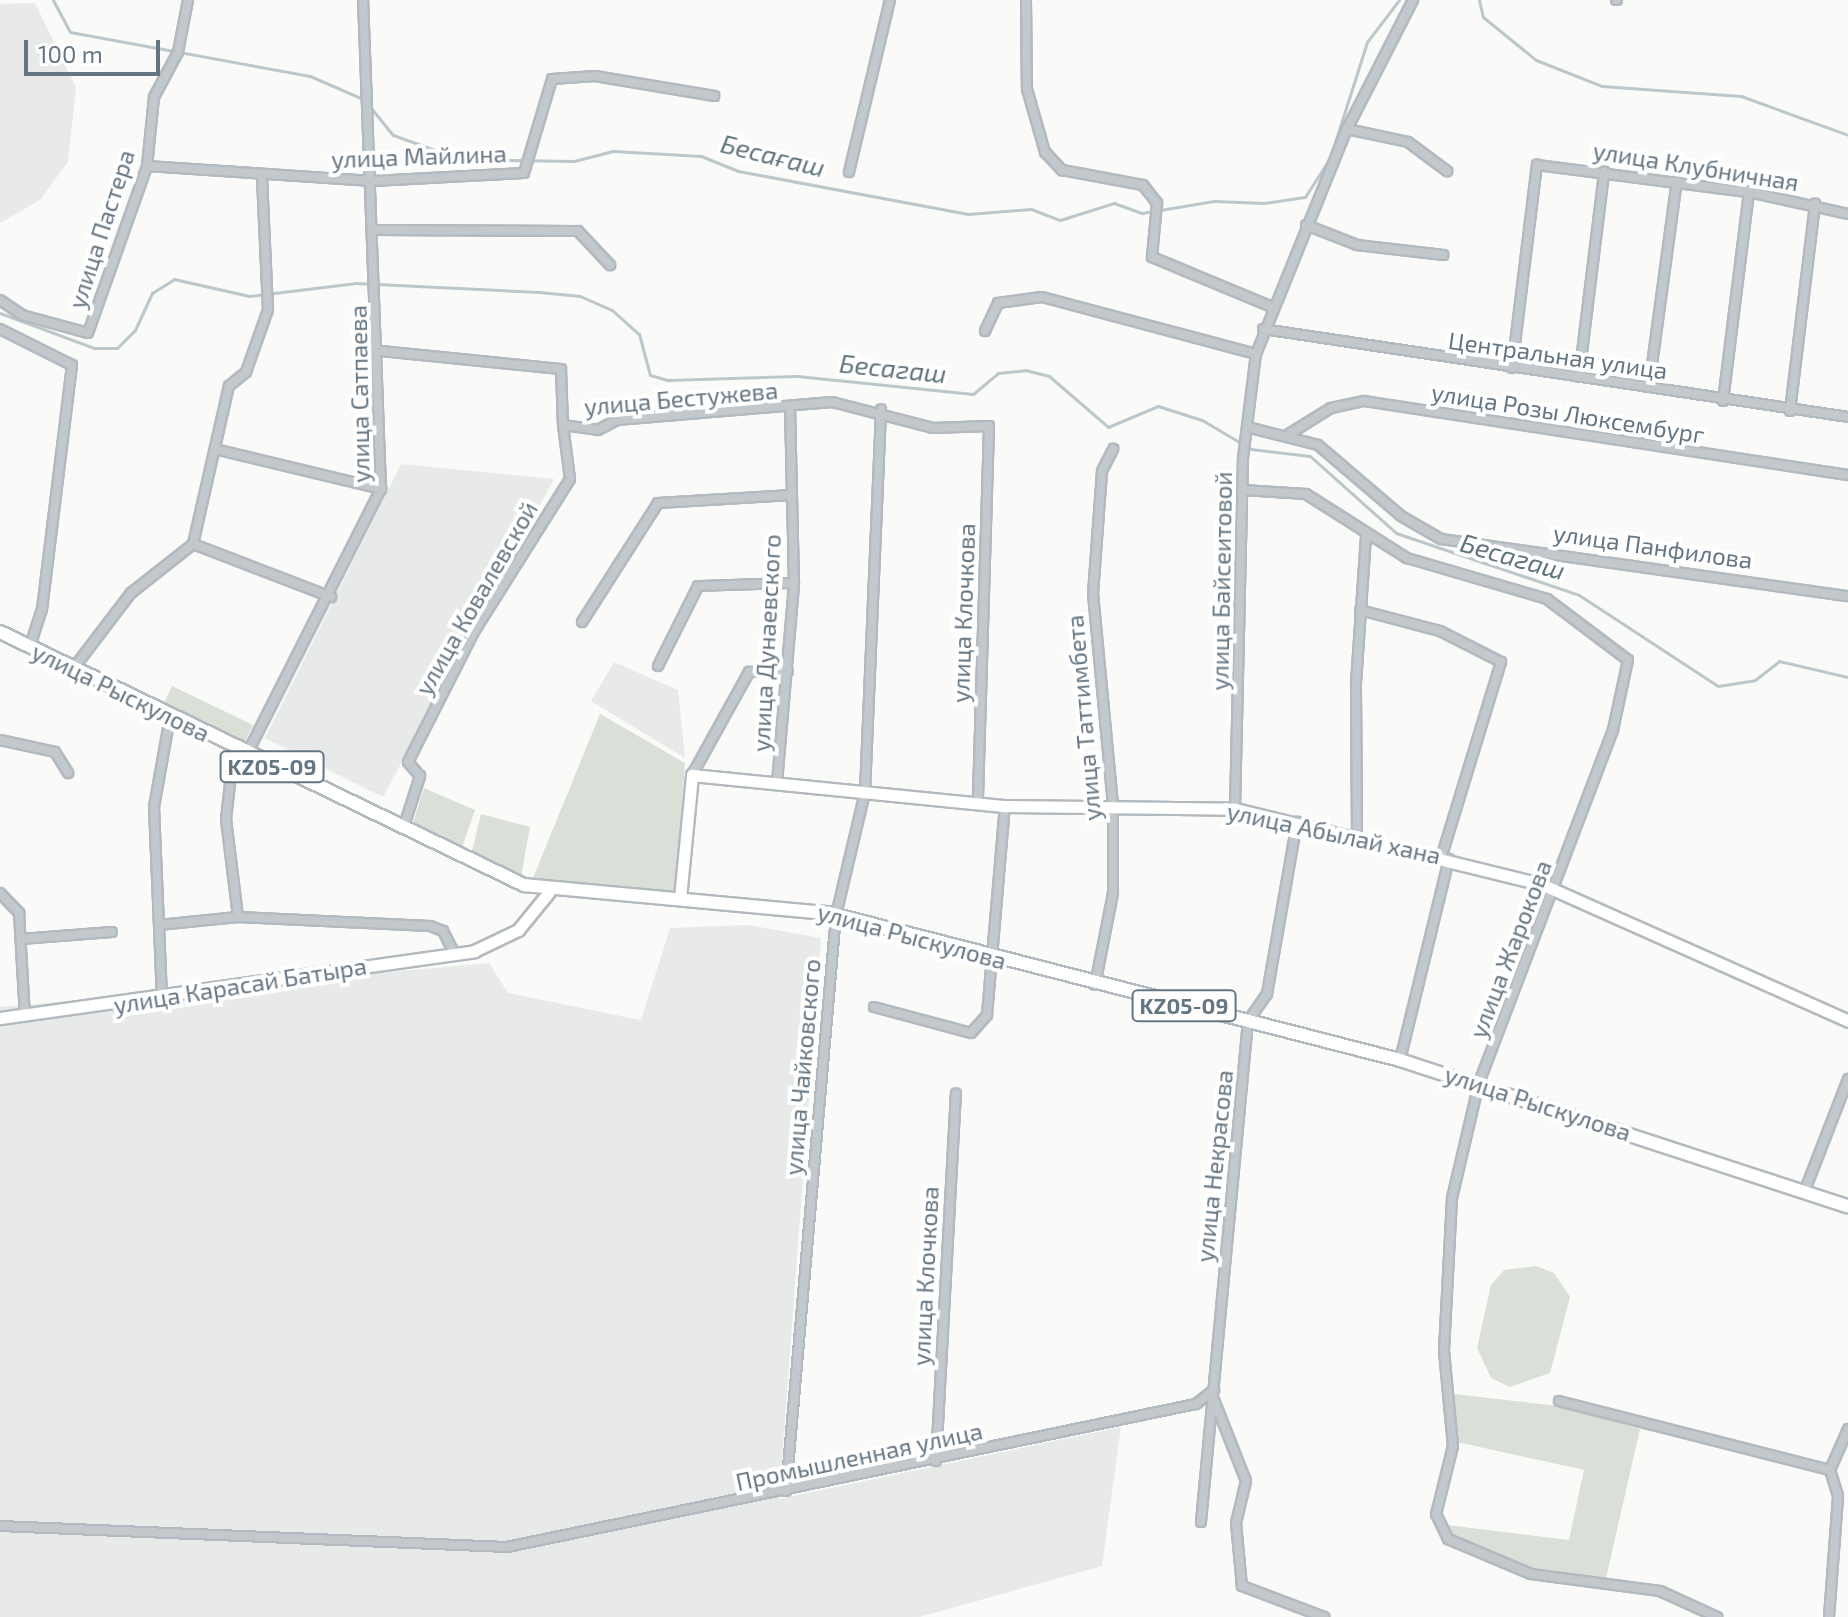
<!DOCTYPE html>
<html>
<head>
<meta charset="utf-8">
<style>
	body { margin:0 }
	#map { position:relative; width:1848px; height:1617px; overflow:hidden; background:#fafaf8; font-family:"Exo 2",sans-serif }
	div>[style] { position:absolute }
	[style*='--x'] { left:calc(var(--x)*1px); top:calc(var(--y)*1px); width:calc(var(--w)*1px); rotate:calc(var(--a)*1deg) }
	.built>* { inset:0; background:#e8e9e9 }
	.green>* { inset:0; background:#dadfd7 }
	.stream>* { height:3px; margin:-1.5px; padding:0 1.5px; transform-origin:1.5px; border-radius:1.5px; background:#bbc7cb }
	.roads { filter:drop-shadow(2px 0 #b3babf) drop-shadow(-2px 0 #b3babf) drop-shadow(0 2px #b3babf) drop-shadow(0 -2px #b3babf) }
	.street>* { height:8px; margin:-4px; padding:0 4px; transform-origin:4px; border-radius:4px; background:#c3c8cc }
	.secondary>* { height:11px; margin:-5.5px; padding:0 5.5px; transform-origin:5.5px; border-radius:5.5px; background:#fff }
	.primary>* { height:12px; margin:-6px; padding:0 6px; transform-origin:6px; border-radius:6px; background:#fff }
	span { translate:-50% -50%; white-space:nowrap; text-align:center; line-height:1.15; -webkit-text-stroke:8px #fff; paint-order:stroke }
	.shield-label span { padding:2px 6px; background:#fff; border:2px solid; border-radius:6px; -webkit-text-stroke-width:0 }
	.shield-label { font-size:22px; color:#657683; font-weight:700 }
	.street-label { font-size:24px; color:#657683 }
	.water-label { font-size:26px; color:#60757c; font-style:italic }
	.scale { position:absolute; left:24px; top:40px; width:136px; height:36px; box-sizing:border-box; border:4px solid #657683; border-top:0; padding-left:10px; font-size:24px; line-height:28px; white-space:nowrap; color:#657683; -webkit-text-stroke:6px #fff; paint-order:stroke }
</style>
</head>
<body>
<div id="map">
	<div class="built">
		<div style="clip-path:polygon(35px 3px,76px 88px,68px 162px,40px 200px,0 223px,0 4px)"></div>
		<div style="clip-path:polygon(401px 464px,554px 479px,383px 797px,265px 738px)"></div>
		<div style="clip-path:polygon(614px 662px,678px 690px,685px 758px,591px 701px)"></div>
		<div style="clip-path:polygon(748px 925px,821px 938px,779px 1499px,1121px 1427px,1102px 1566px,919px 1617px,0 1617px,0 1007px,489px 963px,508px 993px,641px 1020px,670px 928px)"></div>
	</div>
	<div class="green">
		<div style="clip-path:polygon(172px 686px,253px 725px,244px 744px,163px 705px)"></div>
		<div style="clip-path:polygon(600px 714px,685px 763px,675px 896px,533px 878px)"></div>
		<div style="clip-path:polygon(424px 788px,475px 810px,461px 850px,412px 826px)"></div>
		<div style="clip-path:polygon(481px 814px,530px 827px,521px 877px,471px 855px)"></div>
		<div style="clip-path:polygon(1536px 1266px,1554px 1273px,1570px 1297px,1550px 1373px,1510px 1387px,1491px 1378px,1477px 1348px,1491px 1285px,1504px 1270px)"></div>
		<div style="clip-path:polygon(1454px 1394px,1558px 1406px,1640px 1429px,1606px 1578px,1534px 1569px,1452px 1536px,1447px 1525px,1569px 1540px,1584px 1470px,1457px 1442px)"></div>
	</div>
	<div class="stream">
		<div style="--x:53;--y:0;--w:36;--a:62"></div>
		<div style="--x:70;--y:32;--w:244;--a:10.4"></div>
		<div style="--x:310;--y:76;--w:58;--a:23.5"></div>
		<div style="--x:1479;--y:0;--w:17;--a:77"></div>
		<div style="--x:1483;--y:17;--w:68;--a:39.1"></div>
		<div style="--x:1536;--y:60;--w:71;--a:21.5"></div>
		<div style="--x:1602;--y:86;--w:139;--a:4.1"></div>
		<div style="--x:1741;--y:96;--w:114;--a:20"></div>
		<div style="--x:371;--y:108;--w:35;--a:51"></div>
		<div style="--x:393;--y:135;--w:45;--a:19.7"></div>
		<div style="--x:435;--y:150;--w:66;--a:8.7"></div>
		<div style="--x:500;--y:160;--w:74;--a:0.8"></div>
		<div style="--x:574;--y:161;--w:40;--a:-14.4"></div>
		<div style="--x:613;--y:151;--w:88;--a:3.3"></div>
		<div style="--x:701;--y:156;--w:40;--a:22"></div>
		<div style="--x:738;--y:171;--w:234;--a:10.6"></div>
		<div style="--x:968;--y:214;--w:63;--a:-4.5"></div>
		<div style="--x:1031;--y:209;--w:31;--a:21"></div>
		<div style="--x:1060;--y:220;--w:57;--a:-17.5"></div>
		<div style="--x:1114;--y:203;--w:30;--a:20"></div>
		<div style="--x:1142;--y:213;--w:73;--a:-9.5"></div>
		<div style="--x:1214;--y:201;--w:50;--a:2.3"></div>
		<div style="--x:1264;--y:203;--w:41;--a:-8.3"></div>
		<div style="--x:1305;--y:197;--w:46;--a:-57.3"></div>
		<div style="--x:1330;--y:158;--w:122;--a:-72.3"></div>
		<div style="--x:1367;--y:42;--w:53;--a:-52.7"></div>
		<div style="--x:0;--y:313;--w:100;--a:20.4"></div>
		<div style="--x:94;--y:348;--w:23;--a:0"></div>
		<div style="--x:117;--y:348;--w:25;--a:-45"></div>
		<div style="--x:135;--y:330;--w:41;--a:-65.3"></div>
		<div style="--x:152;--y:293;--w:26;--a:-32"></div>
		<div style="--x:174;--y:279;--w:77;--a:12.8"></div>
		<div style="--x:249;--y:296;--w:108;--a:-6.9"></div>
		<div style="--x:356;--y:283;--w:183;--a:2.8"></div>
		<div style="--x:539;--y:292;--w:41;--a:5.6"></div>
		<div style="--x:580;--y:296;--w:35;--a:24"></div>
		<div style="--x:612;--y:310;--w:36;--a:42"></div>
		<div style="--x:639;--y:334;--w:42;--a:75"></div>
		<div style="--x:650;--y:375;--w:19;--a:16"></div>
		<div style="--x:668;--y:380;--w:129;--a:-1.8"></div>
		<div style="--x:797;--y:376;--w:177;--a:5.8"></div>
		<div style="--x:973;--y:394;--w:33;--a:-40"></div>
		<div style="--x:998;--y:373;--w:27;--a:-6"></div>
		<div style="--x:1025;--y:370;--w:25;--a:14"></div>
		<div style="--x:1049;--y:376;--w:78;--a:40.8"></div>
		<div style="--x:1108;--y:427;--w:54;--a:-22.8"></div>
		<div style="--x:1158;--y:406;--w:46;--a:17.7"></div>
		<div style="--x:1202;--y:420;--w:57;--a:30.6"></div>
		<div style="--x:1251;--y:449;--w:59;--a:6.8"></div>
		<div style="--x:1310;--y:456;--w:115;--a:41.8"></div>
		<div style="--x:1396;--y:533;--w:193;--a:18.7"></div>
		<div style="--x:1579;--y:595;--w:166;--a:33.2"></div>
		<div style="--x:1718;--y:686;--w:37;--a:-9"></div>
		<div style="--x:1755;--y:680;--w:31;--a:-38"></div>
		<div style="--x:1779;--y:661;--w:71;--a:13.1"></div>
	</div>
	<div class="roads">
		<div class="street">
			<div style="--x:1026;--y:0;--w:89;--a:89.4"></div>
			<div style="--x:1027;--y:89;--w:66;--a:74.1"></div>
			<div style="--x:1045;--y:152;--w:25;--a:47"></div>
			<div style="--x:1062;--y:170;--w:82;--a:10.5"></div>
			<div style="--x:1143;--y:185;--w:23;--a:52"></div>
			<div style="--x:1157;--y:203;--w:54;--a:95.3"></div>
			<div style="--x:1152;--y:257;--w:128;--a:22.6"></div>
			<div style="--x:1616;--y:0;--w:1;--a:0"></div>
			<div style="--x:1347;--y:129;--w:62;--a:12"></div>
			<div style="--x:1408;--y:142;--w:49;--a:36.6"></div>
			<div style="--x:147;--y:166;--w:226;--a:3.8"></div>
			<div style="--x:373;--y:181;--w:151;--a:-3"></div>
			<div style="--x:524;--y:173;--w:98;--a:-73.4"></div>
			<div style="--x:552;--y:79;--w:43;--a:-4"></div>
			<div style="--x:595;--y:76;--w:121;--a:9.5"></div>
			<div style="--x:849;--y:172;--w:177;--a:-76.6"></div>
			<div style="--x:1306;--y:225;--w:55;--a:21.4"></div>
			<div style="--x:1357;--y:245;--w:87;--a:6.6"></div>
			<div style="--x:375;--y:230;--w:203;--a:0.3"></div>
			<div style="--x:578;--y:231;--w:47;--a:46.7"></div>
			<div style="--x:0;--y:300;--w:27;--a:34"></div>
			<div style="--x:22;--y:315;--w:68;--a:15.3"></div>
			<div style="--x:88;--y:333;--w:177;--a:-70.5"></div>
			<div style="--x:147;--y:166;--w:69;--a:-84.2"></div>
			<div style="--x:154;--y:97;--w:51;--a:-61.9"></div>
			<div style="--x:178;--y:52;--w:53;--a:-79.1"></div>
			<div style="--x:0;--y:329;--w:80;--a:26.6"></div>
			<div style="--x:72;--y:365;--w:246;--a:97"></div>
			<div style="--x:42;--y:609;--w:40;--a:108"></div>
			<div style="--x:1263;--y:329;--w:592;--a:8.55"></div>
			<div style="--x:985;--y:331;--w:31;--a:-65"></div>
			<div style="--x:998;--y:303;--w:44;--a:-7.8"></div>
			<div style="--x:1042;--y:297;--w:221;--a:14.9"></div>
			<div style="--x:380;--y:351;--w:182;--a:5.7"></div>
			<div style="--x:561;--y:369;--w:56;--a:88"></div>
			<div style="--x:563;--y:425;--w:35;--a:8"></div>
			<div style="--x:598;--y:430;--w:21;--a:-28"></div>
			<div style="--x:617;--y:420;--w:216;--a:-4.8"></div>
			<div style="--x:832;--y:402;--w:104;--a:14.4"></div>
			<div style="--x:933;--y:428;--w:56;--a:-2"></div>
			<div style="--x:989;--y:426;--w:375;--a:91.7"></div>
			<div style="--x:1512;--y:368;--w:205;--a:-83"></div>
			<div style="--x:1537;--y:165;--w:214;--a:7.3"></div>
			<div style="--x:1749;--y:192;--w:101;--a:12.5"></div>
			<div style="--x:1579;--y:377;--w:207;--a:-83"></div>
			<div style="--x:1649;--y:387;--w:208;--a:-82.3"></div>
			<div style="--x:1723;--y:401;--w:211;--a:-82.9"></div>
			<div style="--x:1790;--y:411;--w:209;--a:-83.1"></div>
			<div style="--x:1247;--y:427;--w:73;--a:14.2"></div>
			<div style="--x:1318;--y:445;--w:109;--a:40.5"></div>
			<div style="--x:1401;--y:516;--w:46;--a:29.9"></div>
			<div style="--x:1441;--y:539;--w:411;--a:8"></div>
			<div style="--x:1289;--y:434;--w:49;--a:-31.8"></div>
			<div style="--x:1331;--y:408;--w:34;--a:-12"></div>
			<div style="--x:1364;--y:401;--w:490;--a:8.7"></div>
			<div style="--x:215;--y:449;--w:171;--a:13.5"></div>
			<div style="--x:1243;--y:490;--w:63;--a:3.6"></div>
			<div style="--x:1306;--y:494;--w:120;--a:32.4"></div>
			<div style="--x:1407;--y:558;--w:146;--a:16.3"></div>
			<div style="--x:1547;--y:599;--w:101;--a:37"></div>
			<div style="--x:1628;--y:660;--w:72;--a:102.1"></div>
			<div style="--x:1613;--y:730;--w:378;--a:110.8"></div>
			<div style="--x:1479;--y:1083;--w:118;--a:103.2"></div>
			<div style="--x:1452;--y:1198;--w:153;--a:93"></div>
			<div style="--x:1444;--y:1351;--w:95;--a:84.6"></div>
			<div style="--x:1453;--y:1446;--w:70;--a:104"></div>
			<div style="--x:1436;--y:1514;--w:28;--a:64"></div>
			<div style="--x:1448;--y:1539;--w:90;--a:22.9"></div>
			<div style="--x:1531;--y:1574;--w:130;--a:7.5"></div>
			<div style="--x:1660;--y:1591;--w:63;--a:24.5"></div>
			<div style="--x:193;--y:544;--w:148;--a:21"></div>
			<div style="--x:1360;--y:610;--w:83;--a:14.7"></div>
			<div style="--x:1440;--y:631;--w:68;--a:26.9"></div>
			<div style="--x:1501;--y:662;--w:202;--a:107"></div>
			<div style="--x:582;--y:622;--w:141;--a:-57.4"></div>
			<div style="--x:658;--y:503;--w:134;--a:-3.4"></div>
			<div style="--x:658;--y:666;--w:89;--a:-63.4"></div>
			<div style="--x:698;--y:586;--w:96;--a:-1.8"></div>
			<div style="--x:73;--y:669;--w:96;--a:-52.7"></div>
			<div style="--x:131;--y:593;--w:79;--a:-38.3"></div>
			<div style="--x:193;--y:544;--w:162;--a:-77.2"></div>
			<div style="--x:229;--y:386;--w:22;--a:-39"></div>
			<div style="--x:246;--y:372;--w:66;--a:-70.5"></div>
			<div style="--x:268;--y:310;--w:131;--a:-92.6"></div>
			<div style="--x:0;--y:740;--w:56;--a:12.3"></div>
			<div style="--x:55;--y:752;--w:25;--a:58"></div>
			<div style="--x:234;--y:748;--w:71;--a:96.4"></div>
			<div style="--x:226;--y:819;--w:99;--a:83"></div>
			<div style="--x:247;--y:754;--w:297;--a:-63.2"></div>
			<div style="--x:381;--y:489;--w:489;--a:-92.1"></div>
			<div style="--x:692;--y:775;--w:118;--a:-61"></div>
			<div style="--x:749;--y:672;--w:39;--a:-1"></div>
			<div style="--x:777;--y:783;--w:201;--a:-85.1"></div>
			<div style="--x:794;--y:583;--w:174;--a:-91.3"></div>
			<div style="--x:1235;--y:809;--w:351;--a:-88.7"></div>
			<div style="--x:1243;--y:458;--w:105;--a:-82.9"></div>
			<div style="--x:1256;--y:354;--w:243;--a:-68"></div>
			<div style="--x:1347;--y:129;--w:145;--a:-62.9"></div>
			<div style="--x:403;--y:829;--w:56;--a:-72.2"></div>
			<div style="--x:420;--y:776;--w:18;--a:-131"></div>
			<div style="--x:408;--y:762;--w:148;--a:-63.1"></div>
			<div style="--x:475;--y:630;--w:178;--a:-57.8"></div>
			<div style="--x:570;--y:479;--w:54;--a:-97.4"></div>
			<div style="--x:1357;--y:834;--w:151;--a:-90.4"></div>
			<div style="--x:1356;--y:683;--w:147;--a:-86.1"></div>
			<div style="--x:0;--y:893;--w:28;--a:46"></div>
			<div style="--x:19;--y:913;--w:103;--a:86.7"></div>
			<div style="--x:159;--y:925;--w:79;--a:-5.8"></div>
			<div style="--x:238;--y:917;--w:192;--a:2.7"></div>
			<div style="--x:430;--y:926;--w:14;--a:21"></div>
			<div style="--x:443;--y:931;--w:25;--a:63"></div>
			<div style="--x:21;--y:939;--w:91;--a:-4.4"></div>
			<div style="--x:1095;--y:985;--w:94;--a:-78.9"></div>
			<div style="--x:1113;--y:893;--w:88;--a:-90"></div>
			<div style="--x:1113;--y:805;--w:212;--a:-95.4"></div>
			<div style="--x:1093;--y:594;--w:123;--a:-85.8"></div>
			<div style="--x:1102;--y:471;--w:25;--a:-63"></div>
			<div style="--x:162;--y:998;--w:191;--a:-92.4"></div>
			<div style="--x:154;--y:807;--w:91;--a:-79.9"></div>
			<div style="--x:874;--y:1007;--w:100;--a:15"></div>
			<div style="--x:971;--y:1033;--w:24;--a:-48"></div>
			<div style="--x:987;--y:1015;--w:210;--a:-85.1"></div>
			<div style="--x:1400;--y:1060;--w:207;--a:-76.3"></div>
			<div style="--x:1805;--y:1190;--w:119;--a:-68.8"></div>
			<div style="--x:1214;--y:1400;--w:87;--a:68.4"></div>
			<div style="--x:1246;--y:1481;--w:43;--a:103.4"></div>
			<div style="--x:1236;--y:1523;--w:63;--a:84.6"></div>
			<div style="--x:1242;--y:1586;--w:88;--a:20.7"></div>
			<div style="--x:1559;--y:1401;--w:280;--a:14.3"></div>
			<div style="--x:936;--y:1461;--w:368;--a:-86.9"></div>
			<div style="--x:786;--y:1491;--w:578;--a:-85.04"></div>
			<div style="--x:836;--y:915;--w:126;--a:-76.7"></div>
			<div style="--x:865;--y:792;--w:383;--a:-87.6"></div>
			<div style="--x:1201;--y:1522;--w:503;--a:-84.64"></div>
			<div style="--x:1248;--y:1021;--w:33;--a:-55"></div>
			<div style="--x:1267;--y:994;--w:175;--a:-80.1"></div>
			<div style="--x:0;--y:1526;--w:507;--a:2.37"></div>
			<div style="--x:507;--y:1547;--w:704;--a:-11.73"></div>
			<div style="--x:1196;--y:1404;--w:23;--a:-38"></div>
			<div style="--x:1829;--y:1617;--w:121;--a:-85.7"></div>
			<div style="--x:1838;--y:1496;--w:27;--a:-107"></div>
			<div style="--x:1830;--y:1470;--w:45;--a:-66.3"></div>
		</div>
		<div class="secondary">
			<div style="--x:680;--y:898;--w:124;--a:-84.4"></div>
			<div style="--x:692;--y:775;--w:315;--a:5.7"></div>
			<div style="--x:1005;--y:806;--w:230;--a:0.7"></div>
			<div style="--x:1235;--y:809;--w:315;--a:13.8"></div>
			<div style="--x:1541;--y:884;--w:336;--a:24"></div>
			<div style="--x:0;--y:1018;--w:479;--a:-8"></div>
			<div style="--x:474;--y:951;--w:49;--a:-25.5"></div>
			<div style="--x:518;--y:930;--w:49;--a:-50.8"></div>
		</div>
		<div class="primary">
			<div style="--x:0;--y:632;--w:582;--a:25.77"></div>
			<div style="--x:524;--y:885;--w:305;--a:5.3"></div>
			<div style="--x:828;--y:913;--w:591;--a:14.41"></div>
			<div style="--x:1400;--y:1060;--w:471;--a:18.1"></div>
		</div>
	</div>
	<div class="shield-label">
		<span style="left:272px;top:767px">KZ05-09</span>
		<span style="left:1184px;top:1006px">KZ05-09</span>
	</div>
	<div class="street-label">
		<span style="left:419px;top:156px;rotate:-2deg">улица Майлина</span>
		<span style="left:1696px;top:166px;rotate:9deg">улица Клубничная</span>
		<span style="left:101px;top:229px;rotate:-72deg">улица Пастера</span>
		<span style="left:1558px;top:355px;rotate:8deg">Центральная улица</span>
		<span style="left:359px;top:394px;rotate:-91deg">улица Сатпаева</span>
		<span style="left:681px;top:398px;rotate:-5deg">улица Бестужева</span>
		<span style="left:1568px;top:413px;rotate:9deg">улица Розы Люксембург</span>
		<span style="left:1653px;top:546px;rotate:8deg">улица Панфилова</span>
		<span style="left:1221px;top:581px;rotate:-89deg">улица Байсеитовой</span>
		<span style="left:476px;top:598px;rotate:-60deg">улица Ковалевской</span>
		<span style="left:963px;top:613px;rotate:-88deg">улица Клочкова</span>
		<span style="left:766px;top:643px;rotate:-87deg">улица Дунаевского</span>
		<span style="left:121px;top:692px;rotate:26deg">улица Рыскулова</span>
		<span style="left:1083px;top:718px;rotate:-95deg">улица Таттимбета</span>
		<span style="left:1334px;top:833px;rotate:12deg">улица Абылай хана</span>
		<span style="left:912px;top:936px;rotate:15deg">улица Рыскулова</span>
		<span style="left:1510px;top:949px;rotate:-69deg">улица Жарокова</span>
		<span style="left:240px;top:985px;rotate:-9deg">улица Карасай Батыра</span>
		<span style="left:802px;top:1067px;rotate:-85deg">улица Чайковского</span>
		<span style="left:1538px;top:1103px;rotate:18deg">улица Рыскулова</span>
		<span style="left:1214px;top:1166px;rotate:-84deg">улица Некрасова</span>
		<span style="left:925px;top:1276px;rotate:-87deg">улица Клочкова</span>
		<span style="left:859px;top:1456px;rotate:-12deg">Промышленная улица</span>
	</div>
	<div class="water-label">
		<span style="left:773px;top:155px;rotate:14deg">Бесағаш</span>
		<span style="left:893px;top:368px;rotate:6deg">Бесагаш</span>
		<span style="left:1513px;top:556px;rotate:16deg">Бесагаш</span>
	</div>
	<div class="scale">100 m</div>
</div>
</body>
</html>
